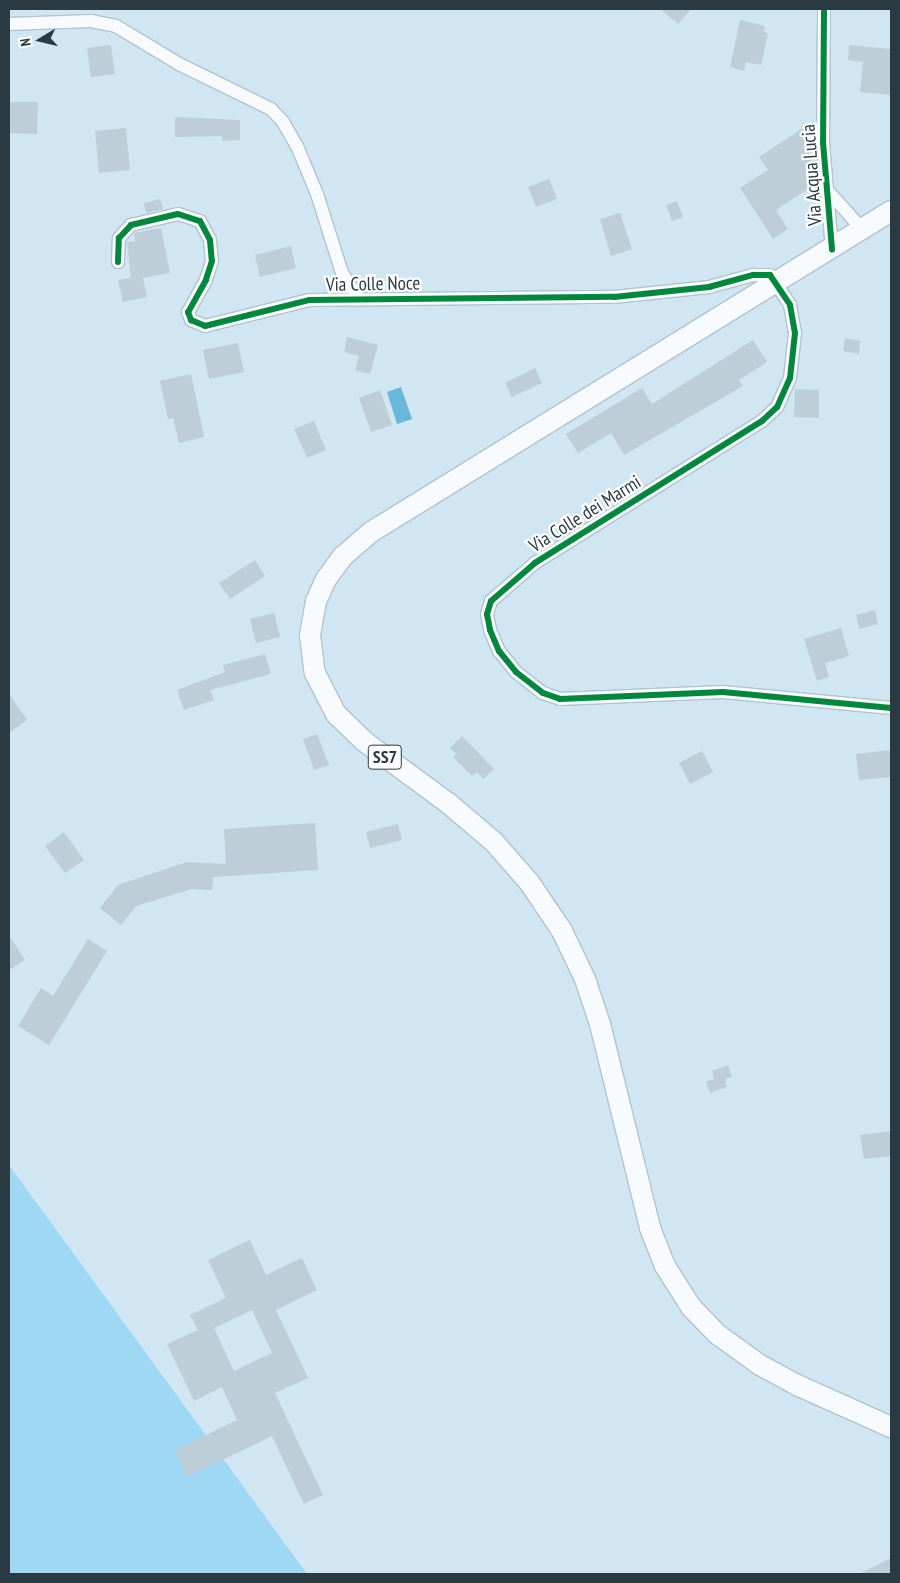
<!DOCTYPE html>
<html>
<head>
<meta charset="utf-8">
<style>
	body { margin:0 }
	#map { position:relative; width:900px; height:1583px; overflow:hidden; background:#d0e6f2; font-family:"PT Sans Narrow",sans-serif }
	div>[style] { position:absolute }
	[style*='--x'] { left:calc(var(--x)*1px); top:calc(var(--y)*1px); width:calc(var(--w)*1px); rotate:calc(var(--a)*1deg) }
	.green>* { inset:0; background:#9ed8f4 }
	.water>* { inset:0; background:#69b8db }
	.building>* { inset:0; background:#bdced8 }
	.roads { filter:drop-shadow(1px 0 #b2c3cc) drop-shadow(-1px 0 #b2c3cc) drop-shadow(0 1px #b2c3cc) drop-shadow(0 -1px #b2c3cc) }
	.street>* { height:12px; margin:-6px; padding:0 6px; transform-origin:6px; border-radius:6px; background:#f8fbfd }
	.primary>* { height:20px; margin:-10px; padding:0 10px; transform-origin:10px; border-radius:10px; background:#f8fbfd }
	.cycleway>* { height:6px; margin:-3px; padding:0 3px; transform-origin:3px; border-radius:3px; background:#00873e }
	span { translate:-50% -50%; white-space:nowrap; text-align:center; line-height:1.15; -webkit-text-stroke:4.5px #fff; paint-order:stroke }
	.shield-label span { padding:1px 4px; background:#fff; border:1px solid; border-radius:4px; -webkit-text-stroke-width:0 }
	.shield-label { font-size:18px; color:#2a3a42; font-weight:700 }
	.street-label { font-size:19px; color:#2a3a42 }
	.frame { position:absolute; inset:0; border:10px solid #2a3a42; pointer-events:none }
	.north { position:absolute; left:15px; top:15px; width:50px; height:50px; -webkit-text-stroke:4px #fff; paint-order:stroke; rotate:261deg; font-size:14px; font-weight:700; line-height:20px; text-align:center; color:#2a3a42 }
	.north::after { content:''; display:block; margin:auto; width:18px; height:22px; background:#2a3a42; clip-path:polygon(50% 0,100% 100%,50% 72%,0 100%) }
</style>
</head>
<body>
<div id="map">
	<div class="green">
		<div style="clip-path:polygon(9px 1165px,307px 1574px,9px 1574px)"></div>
	</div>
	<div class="water">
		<div style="clip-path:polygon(401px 387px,412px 419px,397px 424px,387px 392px)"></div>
	</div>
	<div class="building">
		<div style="clip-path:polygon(660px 9px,691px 9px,678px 24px)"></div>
		<div style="clip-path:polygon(740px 20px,765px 26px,764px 32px,768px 33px,761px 65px,746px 62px,744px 71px,730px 67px)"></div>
		<div style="clip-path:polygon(111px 45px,115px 74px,91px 77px,87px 48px)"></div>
		<div style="clip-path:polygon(849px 45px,891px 49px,891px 95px,860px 92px,863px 62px,848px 60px)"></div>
		<div style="clip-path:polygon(9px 102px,38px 102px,37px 134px,9px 133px)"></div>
		<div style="clip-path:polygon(175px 117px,240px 120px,240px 140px,222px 141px,222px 136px,175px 137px)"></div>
		<div style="clip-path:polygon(809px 124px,814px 185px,776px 210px,788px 229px,773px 239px,740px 188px,768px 170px,759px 157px)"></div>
		<div style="clip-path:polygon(126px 128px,130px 170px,99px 173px,95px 131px)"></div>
		<div style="clip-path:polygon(549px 179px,557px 199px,536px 207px,528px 187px)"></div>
		<div style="clip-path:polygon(160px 199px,163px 209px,146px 213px,144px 203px)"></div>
		<div style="clip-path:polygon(677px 201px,683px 217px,672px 221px,666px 205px)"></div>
		<div style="clip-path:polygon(620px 213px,632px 249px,611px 256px,600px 219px)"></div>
		<div style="clip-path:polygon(161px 228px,170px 273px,143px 278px,147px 297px,123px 302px,118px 280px,131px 278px,127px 242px,135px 241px,134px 233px)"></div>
		<div style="clip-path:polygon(291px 246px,296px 268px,260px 277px,255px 255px)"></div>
		<div style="clip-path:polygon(347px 337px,378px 345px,370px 374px,355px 370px,359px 356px,344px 352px)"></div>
		<div style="clip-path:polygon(845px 338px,860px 341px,859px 354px,843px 351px)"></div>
		<div style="clip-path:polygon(753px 340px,767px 362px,739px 380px,743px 386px,624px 455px,611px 433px,578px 453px,566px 434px,642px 388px,652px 404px)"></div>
		<div style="clip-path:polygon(238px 343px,244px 372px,209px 379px,203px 350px)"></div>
		<div style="clip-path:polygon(535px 368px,542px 383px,512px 397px,505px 383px)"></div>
		<div style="clip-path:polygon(191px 374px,204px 437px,179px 443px,173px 418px,168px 419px,160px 381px)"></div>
		<div style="clip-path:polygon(795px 389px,819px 390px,819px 418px,794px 417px)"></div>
		<div style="clip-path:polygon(380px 390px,392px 425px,371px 432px,359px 398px)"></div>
		<div style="clip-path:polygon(314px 421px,326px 450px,307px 458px,294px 429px)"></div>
		<div style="clip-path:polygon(255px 560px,265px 576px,230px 599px,219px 583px)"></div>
		<div style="clip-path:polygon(875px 610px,878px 624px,859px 629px,856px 615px)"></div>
		<div style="clip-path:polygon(274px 613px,280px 637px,256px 643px,250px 619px)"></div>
		<div style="clip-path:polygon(841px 628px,849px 656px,825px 663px,829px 677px,817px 681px,804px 639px)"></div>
		<div style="clip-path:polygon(265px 654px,271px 674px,210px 690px,214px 700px,184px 710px,177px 690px,225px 672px,223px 665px)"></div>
		<div style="clip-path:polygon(9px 694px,27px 720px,9px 733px)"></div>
		<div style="clip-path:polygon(317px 734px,329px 765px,314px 770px,303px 739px)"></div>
		<div style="clip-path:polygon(462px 736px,494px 769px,483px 779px,477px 772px,472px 776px,453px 757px,457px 754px,450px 748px)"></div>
		<div style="clip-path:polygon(891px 750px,891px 777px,859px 780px,856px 754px)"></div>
		<div style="clip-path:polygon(702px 751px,713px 772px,690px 784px,679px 763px)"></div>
		<div style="clip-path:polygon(315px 823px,318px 870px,213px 877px,212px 890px,192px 889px,136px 906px,121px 925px,100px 908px,118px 885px,187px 862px,226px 864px,224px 829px)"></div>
		<div style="clip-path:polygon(398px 824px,402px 840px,370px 848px,366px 832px)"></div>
		<div style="clip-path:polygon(64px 832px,84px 860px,65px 873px,45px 846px)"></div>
		<div style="clip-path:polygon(9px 935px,25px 960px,9px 970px)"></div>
		<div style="clip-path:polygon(88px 939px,107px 951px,49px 1045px,18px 1026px,41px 988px,53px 996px)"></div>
		<div style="clip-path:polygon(728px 1065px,732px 1077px,725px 1079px,727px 1087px,710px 1093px,706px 1082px,714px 1079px,712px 1071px)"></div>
		<div style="clip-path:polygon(891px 1131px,891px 1156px,864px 1159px,860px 1135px)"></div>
		<div style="clip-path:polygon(evenodd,250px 1240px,266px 1275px,302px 1258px,317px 1290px,276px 1310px,308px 1378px,275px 1393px,323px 1495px,304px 1504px,272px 1436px,187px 1477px,175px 1450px,237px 1420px,222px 1387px,194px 1401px,167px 1344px,198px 1330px,190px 1315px,226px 1298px,208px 1260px,250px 1240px,252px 1310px,272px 1353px,234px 1371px,214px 1328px,252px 1310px)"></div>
		<div style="clip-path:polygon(891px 1558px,891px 1574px,859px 1574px)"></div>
	</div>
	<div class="roads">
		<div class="street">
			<div style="--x:824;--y:9;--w:133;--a:90.4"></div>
			<div style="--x:823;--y:142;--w:108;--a:85.2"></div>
			<div style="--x:9;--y:24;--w:82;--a:-2.1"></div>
			<div style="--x:91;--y:21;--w:25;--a:11"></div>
			<div style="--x:116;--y:26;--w:74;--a:31.1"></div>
			<div style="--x:179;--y:64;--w:102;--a:26.1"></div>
			<div style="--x:271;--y:109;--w:18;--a:47"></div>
			<div style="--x:283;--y:122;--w:28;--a:60"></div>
			<div style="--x:297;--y:146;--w:52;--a:67.4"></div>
			<div style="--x:317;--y:194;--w:83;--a:72.4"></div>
			<div style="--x:342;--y:273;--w:32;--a:56"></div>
			<div style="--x:827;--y:190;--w:54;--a:48"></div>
			<div style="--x:118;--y:262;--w:24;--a:-88"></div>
			<div style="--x:119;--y:238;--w:18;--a:-47"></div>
			<div style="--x:131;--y:225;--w:48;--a:-13.2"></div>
			<div style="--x:178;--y:214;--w:23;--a:18"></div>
			<div style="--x:200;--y:221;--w:21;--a:62"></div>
			<div style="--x:210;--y:240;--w:21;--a:85"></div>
			<div style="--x:212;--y:261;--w:20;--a:108"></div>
			<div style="--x:206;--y:280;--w:37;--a:119"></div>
			<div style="--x:188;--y:312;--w:9;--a:69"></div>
			<div style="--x:191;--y:320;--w:15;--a:23"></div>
			<div style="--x:205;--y:326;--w:107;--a:-14"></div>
			<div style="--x:309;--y:300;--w:305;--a:-0.6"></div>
			<div style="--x:614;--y:297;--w:96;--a:-6"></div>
			<div style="--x:709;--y:287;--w:46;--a:-15.3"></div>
			<div style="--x:753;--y:275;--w:17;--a:0"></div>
			<div style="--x:770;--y:275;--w:36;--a:56"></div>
			<div style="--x:790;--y:305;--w:28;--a:80"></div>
			<div style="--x:795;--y:333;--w:45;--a:96.3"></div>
			<div style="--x:790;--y:378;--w:32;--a:114"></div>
			<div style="--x:777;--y:407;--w:21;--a:137"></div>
			<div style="--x:762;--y:421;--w:268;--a:148"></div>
			<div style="--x:535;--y:563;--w:58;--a:139.2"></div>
			<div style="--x:491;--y:601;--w:14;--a:107"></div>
			<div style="--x:487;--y:614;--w:16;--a:79"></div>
			<div style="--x:490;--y:630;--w:23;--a:67"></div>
			<div style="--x:499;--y:651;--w:27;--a:51"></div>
			<div style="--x:516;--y:672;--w:34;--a:38"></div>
			<div style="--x:543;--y:693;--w:18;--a:19"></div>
			<div style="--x:560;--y:699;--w:163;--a:-2.5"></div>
			<div style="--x:723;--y:692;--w:169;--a:5.4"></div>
		</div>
		<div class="primary">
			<div style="--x:891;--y:211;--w:611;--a:148.31"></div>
			<div style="--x:371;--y:532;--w:37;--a:139"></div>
			<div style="--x:343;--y:556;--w:29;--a:126"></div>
			<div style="--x:326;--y:579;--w:24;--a:114"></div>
			<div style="--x:316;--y:601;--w:35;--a:100"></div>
			<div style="--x:310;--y:635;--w:38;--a:83"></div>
			<div style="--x:315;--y:673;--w:46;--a:62.9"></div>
			<div style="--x:336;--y:714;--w:40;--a:44"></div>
			<div style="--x:365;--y:742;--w:103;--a:36.3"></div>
			<div style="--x:448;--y:803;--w:59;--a:40.2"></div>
			<div style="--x:493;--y:841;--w:55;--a:48.7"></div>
			<div style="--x:529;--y:882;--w:59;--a:56"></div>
			<div style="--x:562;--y:931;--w:53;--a:64.4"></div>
			<div style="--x:585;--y:979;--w:47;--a:71.6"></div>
			<div style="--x:600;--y:1024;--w:210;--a:76.2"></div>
			<div style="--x:650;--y:1228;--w:41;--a:68.5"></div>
			<div style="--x:665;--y:1266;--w:49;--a:57.6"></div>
			<div style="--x:691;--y:1307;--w:37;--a:46"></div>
			<div style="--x:717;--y:1334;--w:53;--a:35.8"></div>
			<div style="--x:760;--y:1365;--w:42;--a:28.4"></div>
			<div style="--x:797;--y:1385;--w:103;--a:24.1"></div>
		</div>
	</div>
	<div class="cycleway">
		<div style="--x:824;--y:9;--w:133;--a:90.4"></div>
		<div style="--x:823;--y:142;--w:108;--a:85.2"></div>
		<div style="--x:118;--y:262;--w:24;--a:-88"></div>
		<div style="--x:119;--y:238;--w:18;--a:-47"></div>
		<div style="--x:131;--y:225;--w:48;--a:-13.2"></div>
		<div style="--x:178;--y:214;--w:23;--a:18"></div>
		<div style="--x:200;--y:221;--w:21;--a:62"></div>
		<div style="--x:210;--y:240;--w:21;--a:85"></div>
		<div style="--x:212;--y:261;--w:20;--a:108"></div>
		<div style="--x:206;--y:280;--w:37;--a:119"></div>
		<div style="--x:188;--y:312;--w:9;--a:69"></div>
		<div style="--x:191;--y:320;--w:15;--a:23"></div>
		<div style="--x:205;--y:326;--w:107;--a:-14"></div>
		<div style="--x:309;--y:300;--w:305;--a:-0.6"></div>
		<div style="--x:614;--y:297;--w:96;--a:-6"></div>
		<div style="--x:709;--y:287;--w:46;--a:-15.3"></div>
		<div style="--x:753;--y:275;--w:17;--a:0"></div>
		<div style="--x:770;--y:275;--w:36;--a:56"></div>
		<div style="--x:790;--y:305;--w:28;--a:80"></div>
		<div style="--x:795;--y:333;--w:45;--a:96.3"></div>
		<div style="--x:790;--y:378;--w:32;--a:114"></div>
		<div style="--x:777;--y:407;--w:21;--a:137"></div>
		<div style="--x:762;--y:421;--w:268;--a:148"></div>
		<div style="--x:535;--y:563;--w:58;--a:139.2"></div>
		<div style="--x:491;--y:601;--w:14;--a:107"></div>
		<div style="--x:487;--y:614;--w:16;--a:79"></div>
		<div style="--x:490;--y:630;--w:23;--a:67"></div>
		<div style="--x:499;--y:651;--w:27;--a:51"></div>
		<div style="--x:516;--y:672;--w:34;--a:38"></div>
		<div style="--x:543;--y:693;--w:18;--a:19"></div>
		<div style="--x:560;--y:699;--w:163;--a:-2.5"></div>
		<div style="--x:723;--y:692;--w:169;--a:5.4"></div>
	</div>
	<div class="shield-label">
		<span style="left:385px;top:757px">SS7</span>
	</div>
	<div class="street-label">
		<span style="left:812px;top:175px;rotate:-94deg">Via Acqua Lucia</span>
		<span style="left:373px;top:284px;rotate:-1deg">Via Colle Noce</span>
		<span style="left:585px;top:514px;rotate:-32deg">Via Colle dei Marmi</span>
	</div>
	<div class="frame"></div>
	<div class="north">N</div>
</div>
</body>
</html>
